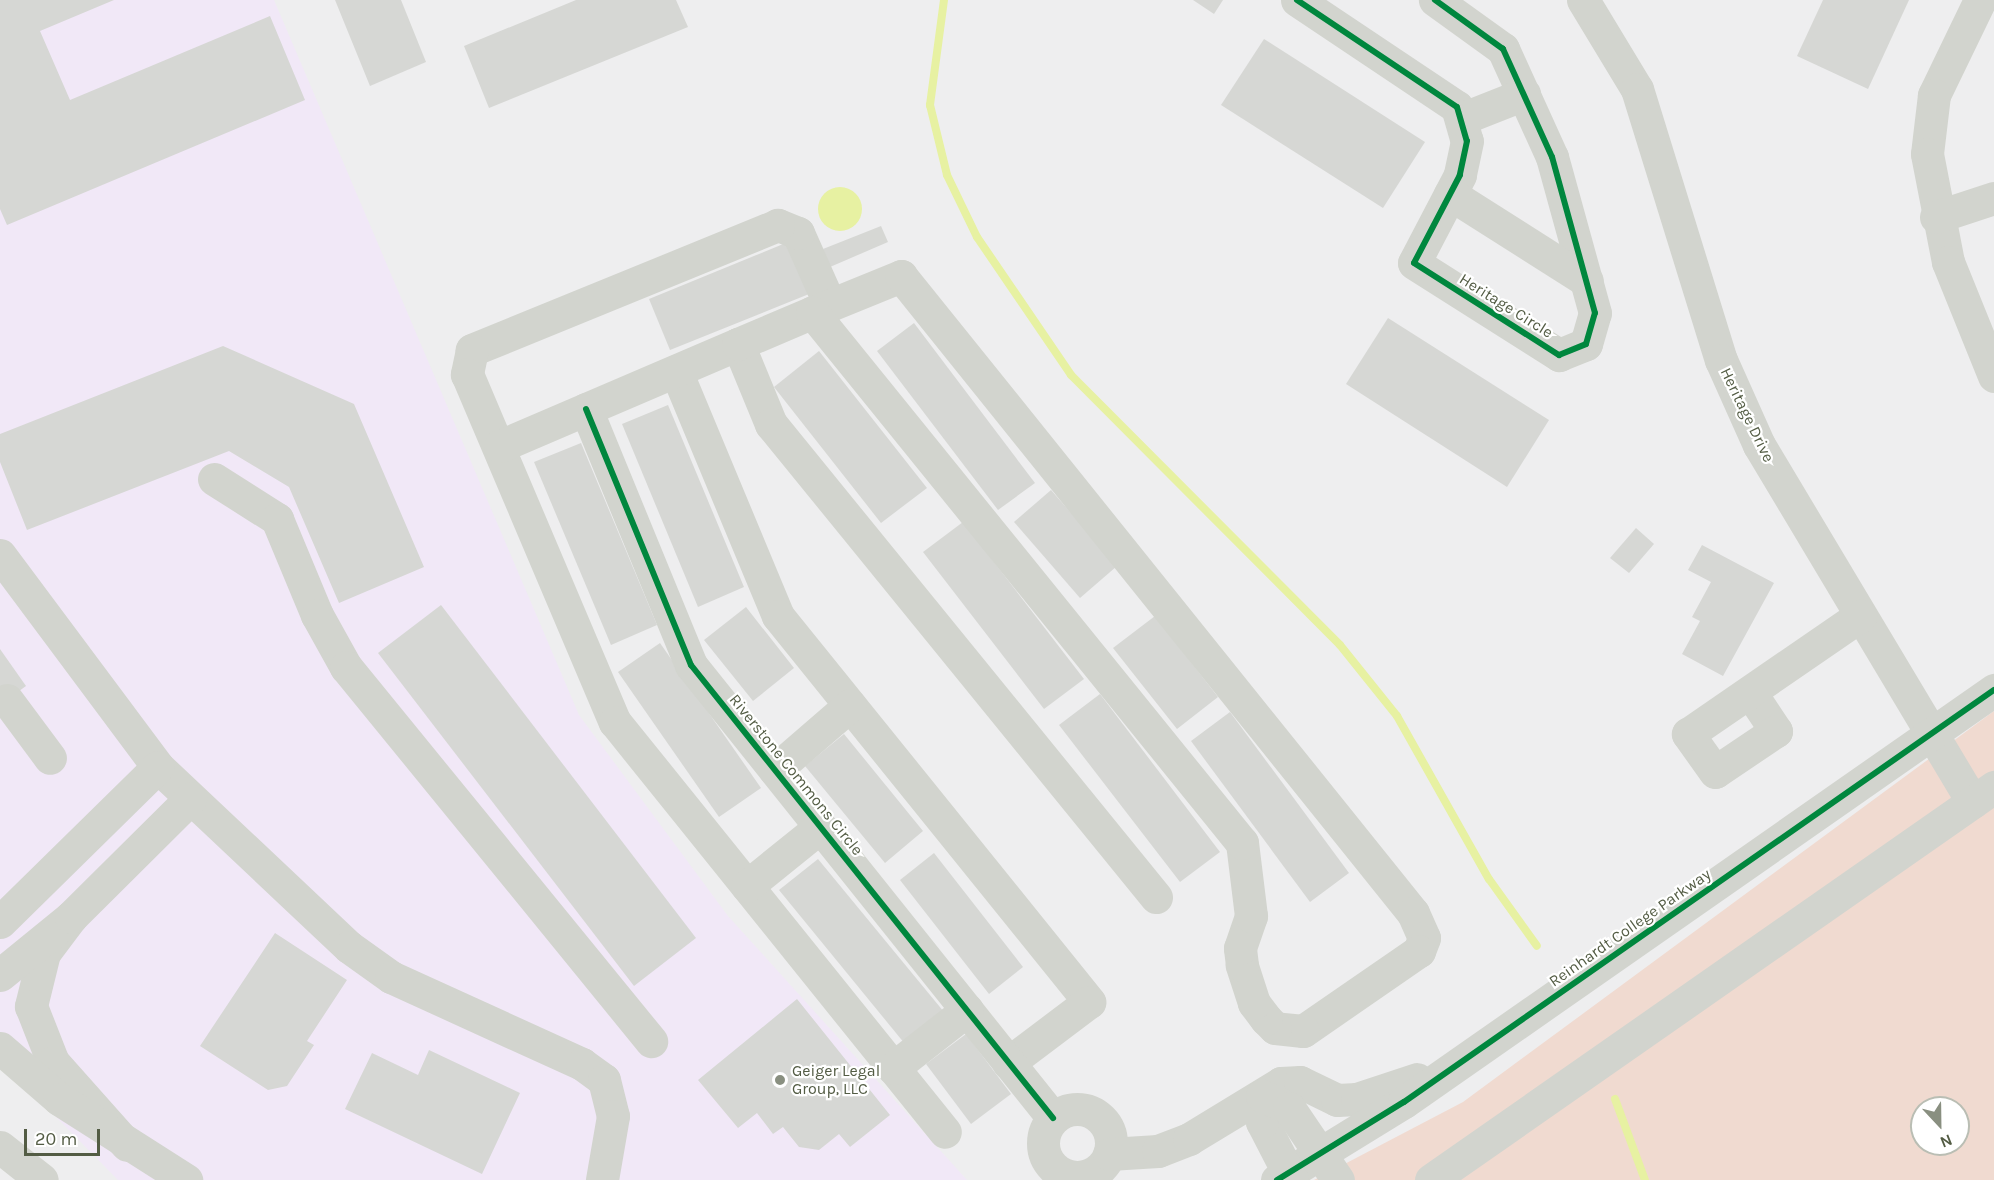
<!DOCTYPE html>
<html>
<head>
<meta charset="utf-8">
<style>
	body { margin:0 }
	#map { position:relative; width:1994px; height:1180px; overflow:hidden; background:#eeeeef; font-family:Karla,sans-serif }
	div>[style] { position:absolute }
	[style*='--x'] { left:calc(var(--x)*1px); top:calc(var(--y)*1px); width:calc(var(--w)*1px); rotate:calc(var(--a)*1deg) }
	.commercial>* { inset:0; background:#f1e8f7 }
	.green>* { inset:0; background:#f0dad0 }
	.water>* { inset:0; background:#e7f1a2 }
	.round { border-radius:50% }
	.stream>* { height:8px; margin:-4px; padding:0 4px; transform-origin:4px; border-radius:4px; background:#e7f1a2 }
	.building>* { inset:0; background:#d6d7d4 }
	.minor>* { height:33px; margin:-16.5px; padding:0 16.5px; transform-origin:16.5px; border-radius:16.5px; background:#d2d4ce }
	.minor>.ring { margin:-16.5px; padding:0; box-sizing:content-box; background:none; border:33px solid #d2d4ce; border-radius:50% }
	.cycleway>* { height:6px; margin:-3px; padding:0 3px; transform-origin:3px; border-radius:3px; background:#00873e }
	.dots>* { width:16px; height:16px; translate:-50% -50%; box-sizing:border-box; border:3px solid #fff; border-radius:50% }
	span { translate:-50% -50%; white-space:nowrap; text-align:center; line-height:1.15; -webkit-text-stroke:4.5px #fff; paint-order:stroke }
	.street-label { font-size:16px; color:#535c44 }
	.poi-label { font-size:16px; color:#535c44 }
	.left { translate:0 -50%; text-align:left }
	.north { position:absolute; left:1910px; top:1096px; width:60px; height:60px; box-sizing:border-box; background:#fff; border:2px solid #babeb4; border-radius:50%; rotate:158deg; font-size:16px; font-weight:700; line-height:24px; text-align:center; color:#535c44 }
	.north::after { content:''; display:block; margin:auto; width:21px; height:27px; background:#898f80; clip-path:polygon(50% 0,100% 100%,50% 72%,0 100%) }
	.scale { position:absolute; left:24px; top:1129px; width:76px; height:27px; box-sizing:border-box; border:3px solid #535c44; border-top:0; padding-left:8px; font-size:18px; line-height:21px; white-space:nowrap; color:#535c44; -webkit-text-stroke:4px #fff; paint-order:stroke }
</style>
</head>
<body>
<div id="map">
	<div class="commercial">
		<div style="clip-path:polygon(0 0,274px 0,579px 715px,728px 916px,967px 1180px,118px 1180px,0 1060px)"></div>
	</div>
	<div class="green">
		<div style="clip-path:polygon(evenodd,1994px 711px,1994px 1180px,1314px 1180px,1463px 1102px,1994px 711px,1922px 1108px,1958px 1108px,1958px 1144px,1922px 1144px,1922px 1108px)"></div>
	</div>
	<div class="water">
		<div class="round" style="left:818px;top:187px;width:44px;height:44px"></div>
	</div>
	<div class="stream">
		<div style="--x:944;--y:0;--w:106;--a:97.6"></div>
		<div style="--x:930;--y:105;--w:72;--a:76.3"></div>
		<div style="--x:947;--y:175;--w:69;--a:64.2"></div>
		<div style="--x:977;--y:237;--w:167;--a:55.7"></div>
		<div style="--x:1071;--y:375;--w:381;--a:45.1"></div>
		<div style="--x:1340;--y:645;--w:91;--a:51.2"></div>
		<div style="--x:1397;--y:716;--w:187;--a:60.6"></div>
		<div style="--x:1489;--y:879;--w:82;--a:54.4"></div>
		<div style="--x:1615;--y:1099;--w:86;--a:69.7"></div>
	</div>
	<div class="building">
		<div style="clip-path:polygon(0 0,114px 0,40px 31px,70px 100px,270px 16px,305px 100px,7px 225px,0 209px)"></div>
		<div style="clip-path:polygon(335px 0,401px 0,426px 62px,370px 86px)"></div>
		<div style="clip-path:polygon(576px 0,676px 0,688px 27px,489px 108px,464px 46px)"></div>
		<div style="clip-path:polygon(1193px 0,1223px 0,1214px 14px)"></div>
		<div style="clip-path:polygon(1823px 0,1909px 0,1868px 89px,1797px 56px)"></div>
		<div style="clip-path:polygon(1264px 39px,1425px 142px,1383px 208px,1221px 105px)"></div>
		<div style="clip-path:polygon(881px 226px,888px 242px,830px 267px,823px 249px)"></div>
		<div style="clip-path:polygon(793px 240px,814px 292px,670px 350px,649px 299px)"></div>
		<div style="clip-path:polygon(1388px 318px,1549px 420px,1507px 487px,1346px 384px)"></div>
		<div style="clip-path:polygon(914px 323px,1035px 483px,998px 510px,877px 351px)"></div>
		<div style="clip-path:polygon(223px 346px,354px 404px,424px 567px,339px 603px,289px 487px,229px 451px,27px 530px,0 462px,0 434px)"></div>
		<div style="clip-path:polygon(819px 351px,927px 488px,881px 523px,774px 387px)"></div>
		<div style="clip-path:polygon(668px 405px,744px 587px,698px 607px,622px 424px)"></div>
		<div style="clip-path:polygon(581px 443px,657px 625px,611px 645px,534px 462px)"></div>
		<div style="clip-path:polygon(1051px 490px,1117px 566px,1080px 598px,1014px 522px)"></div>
		<div style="clip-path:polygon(963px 522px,1084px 679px,1044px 709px,923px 552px)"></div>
		<div style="clip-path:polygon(1636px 528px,1654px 544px,1629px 573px,1610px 558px)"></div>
		<div style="clip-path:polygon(1702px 545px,1774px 583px,1723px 676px,1682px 654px,1700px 621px,1692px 617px,1711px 582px,1688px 570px)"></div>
		<div style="clip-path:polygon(441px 605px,696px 938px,634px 986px,378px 653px)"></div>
		<div style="clip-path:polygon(746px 607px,794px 668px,753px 701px,704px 640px)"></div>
		<div style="clip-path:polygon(1155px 616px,1218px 697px,1177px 729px,1113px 648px)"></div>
		<div style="clip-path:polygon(660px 643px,761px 788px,719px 817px,618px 672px)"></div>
		<div style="clip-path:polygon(0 649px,26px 686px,0 705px)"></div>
		<div style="clip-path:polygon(1100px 694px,1220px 852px,1180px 882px,1059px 725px)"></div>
		<div style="clip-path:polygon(1230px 712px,1349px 873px,1310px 902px,1191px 741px)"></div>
		<div style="clip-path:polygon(844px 734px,923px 831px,885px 863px,805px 766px)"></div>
		<div style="clip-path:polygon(934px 853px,1023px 967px,989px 994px,900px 880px)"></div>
		<div style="clip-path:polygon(818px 859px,944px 1012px,905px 1044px,779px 890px)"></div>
		<div style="clip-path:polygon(275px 933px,347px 980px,307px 1041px,314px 1045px,287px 1086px,268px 1090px,200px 1046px)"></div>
		<div style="clip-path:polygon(797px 999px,890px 1115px,850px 1147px,839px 1134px,819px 1150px,799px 1147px,783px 1127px,773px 1134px,757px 1113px,738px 1128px,698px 1080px)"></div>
		<div style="clip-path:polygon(966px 1034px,1011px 1094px,971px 1124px,926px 1064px)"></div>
		<div style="clip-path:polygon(429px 1050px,520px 1093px,482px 1174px,345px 1109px,372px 1053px,418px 1075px)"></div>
	</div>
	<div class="minor">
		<div style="--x:1297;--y:0;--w:192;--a:33.8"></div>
		<div style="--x:1457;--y:107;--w:35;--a:74"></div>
		<div style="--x:1467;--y:141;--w:35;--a:102"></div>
		<div style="--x:1460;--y:175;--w:99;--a:117.6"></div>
		<div style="--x:1414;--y:263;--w:172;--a:32.4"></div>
		<div style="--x:1559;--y:355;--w:29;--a:-22"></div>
		<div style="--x:1586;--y:344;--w:32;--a:-74"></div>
		<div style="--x:1595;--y:313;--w:162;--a:-105.4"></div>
		<div style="--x:1552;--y:157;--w:119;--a:-114.4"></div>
		<div style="--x:1503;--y:49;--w:84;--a:-144.2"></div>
		<div style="--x:1583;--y:0;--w:104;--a:58.8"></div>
		<div style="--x:1637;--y:89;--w:284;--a:72.8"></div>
		<div style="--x:1721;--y:360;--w:93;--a:65.9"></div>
		<div style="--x:1759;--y:445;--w:416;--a:59.1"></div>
		<div style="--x:1980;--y:0;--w:106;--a:115.8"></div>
		<div style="--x:1934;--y:95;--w:59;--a:96.8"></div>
		<div style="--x:1927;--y:154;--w:110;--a:79"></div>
		<div style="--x:1948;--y:262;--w:123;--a:68"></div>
		<div style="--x:1461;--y:119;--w:68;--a:-21.6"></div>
		<div style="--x:1450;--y:194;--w:162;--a:32.4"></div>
		<div style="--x:1936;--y:217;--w:61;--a:-18.1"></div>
		<div style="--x:830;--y:305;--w:79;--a:-114"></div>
		<div style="--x:798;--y:233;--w:22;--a:-158"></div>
		<div style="--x:778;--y:225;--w:331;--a:157.8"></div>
		<div style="--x:472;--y:350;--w:25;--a:102"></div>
		<div style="--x:467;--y:374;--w:378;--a:67"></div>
		<div style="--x:615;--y:722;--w:526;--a:51.17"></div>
		<div style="--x:738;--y:344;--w:87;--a:67.6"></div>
		<div style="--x:771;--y:424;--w:610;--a:50.86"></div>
		<div style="--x:676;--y:371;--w:265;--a:67.4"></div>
		<div style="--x:778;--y:616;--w:496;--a:51.1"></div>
		<div style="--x:1089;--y:1002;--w:101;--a:143"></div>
		<div style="--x:586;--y:409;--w:277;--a:67.7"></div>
		<div style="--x:691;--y:665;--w:580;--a:51.37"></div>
		<div style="--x:500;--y:446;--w:259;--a:-23.2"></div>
		<div style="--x:738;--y:344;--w:100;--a:-23"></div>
		<div style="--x:830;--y:305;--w:77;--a:-22.2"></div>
		<div style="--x:901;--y:276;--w:817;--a:51.21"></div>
		<div style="--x:1413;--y:913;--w:27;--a:66"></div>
		<div style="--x:1424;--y:938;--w:14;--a:111"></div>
		<div style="--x:1419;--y:951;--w:141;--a:145.4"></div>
		<div style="--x:1303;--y:1031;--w:28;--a:-174"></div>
		<div style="--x:1275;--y:1028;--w:13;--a:-135"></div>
		<div style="--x:1266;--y:1019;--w:20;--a:-127"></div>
		<div style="--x:1254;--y:1003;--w:40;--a:-108"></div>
		<div style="--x:1242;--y:965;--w:17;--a:-97"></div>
		<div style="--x:1240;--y:948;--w:34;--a:-71"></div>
		<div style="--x:1251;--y:916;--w:74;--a:-97"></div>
		<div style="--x:1242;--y:843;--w:683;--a:-129"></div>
		<div style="--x:214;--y:479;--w:75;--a:32.4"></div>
		<div style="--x:277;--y:519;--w:104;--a:67.4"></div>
		<div style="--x:317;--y:615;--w:60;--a:60.9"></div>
		<div style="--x:346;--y:667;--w:483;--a:50.8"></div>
		<div style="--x:0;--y:555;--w:264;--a:53.3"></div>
		<div style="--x:158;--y:767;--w:262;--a:43.3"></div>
		<div style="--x:349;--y:947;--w:52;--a:35.5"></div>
		<div style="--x:391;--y:977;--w:210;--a:24.5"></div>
		<div style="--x:582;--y:1064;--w:27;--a:36"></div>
		<div style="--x:604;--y:1080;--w:37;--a:76"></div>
		<div style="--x:613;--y:1116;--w:65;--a:99.8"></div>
		<div style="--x:1750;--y:692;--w:47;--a:56.3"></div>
		<div style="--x:1776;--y:731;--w:73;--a:146.1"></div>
		<div style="--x:1715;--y:772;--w:47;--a:-125.4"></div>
		<div style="--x:1688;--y:734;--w:209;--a:-34.5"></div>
		<div style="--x:7;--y:700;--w:72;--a:53.4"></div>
		<div style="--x:775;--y:770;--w:99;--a:-40.9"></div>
		<div style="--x:747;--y:886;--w:94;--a:-38.9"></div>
		<div style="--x:71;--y:917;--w:45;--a:126.9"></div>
		<div style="--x:44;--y:953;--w:55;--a:103.8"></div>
		<div style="--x:31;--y:1006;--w:60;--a:68.6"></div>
		<div style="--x:53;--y:1062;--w:111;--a:48.3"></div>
		<div style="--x:0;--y:922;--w:221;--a:-44.5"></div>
		<div style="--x:0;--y:975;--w:92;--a:-39.2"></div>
		<div style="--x:71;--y:917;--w:168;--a:-44.8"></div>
		<div style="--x:0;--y:1048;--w:78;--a:40.8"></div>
		<div style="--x:59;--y:1099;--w:151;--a:32.5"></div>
		<div style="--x:893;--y:1068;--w:94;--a:-38.1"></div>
		<div class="ring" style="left:1043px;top:1109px;width:35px;height:35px"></div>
		<div style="--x:0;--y:1147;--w:53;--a:38.2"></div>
		<div style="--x:1109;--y:1154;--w:49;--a:-3.5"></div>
		<div style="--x:1158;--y:1151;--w:33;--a:-21"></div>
		<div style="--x:1189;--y:1139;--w:108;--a:-31.3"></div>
		<div style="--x:1281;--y:1083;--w:19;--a:-3"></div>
		<div style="--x:1300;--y:1082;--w:41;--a:25.9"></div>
		<div style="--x:1337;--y:1100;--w:20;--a:-3"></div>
		<div style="--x:1357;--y:1099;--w:63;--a:-18.4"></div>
		<div style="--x:1277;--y:1180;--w:149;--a:-31.6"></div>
		<div style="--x:1404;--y:1102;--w:720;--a:-34.93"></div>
		<div style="--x:1292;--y:1180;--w:65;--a:-117.3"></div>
		<div style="--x:1262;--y:1122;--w:26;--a:-90"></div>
		<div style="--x:1262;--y:1096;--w:30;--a:24"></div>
		<div style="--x:1289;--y:1108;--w:87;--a:55.8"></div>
		<div style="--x:1431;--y:1180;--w:687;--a:-34.92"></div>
	</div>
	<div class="cycleway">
		<div style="--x:1297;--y:0;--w:192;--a:33.8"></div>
		<div style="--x:1457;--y:107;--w:35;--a:74"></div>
		<div style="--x:1467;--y:141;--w:35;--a:102"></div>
		<div style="--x:1460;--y:175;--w:99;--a:117.6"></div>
		<div style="--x:1414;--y:263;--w:172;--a:32.4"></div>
		<div style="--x:1559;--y:355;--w:29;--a:-22"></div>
		<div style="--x:1586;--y:344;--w:32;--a:-74"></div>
		<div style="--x:1595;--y:313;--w:162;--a:-105.4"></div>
		<div style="--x:1552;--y:157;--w:119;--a:-114.4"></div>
		<div style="--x:1503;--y:49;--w:84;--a:-144.2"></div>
		<div style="--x:586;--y:409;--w:277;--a:67.7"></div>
		<div style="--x:691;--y:665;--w:580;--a:51.37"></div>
		<div style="--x:1277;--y:1180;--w:149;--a:-31.6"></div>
		<div style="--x:1404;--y:1102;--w:720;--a:-34.93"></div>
	</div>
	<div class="dots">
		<div style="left:780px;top:1080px;background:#898f80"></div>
	</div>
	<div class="street-label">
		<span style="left:1506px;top:306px;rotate:32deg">Heritage Circle</span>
		<span style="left:1747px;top:415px;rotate:64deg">Heritage Drive</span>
		<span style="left:796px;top:775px;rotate:51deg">Riverstone Commons Circle</span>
		<span style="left:1630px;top:928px;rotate:-35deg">Reinhardt College Parkway</span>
	</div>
	<div class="poi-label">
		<span class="left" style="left:792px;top:1080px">Geiger Legal<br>Group, LLC</span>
	</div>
	<div class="north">N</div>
	<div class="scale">20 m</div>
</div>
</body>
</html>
